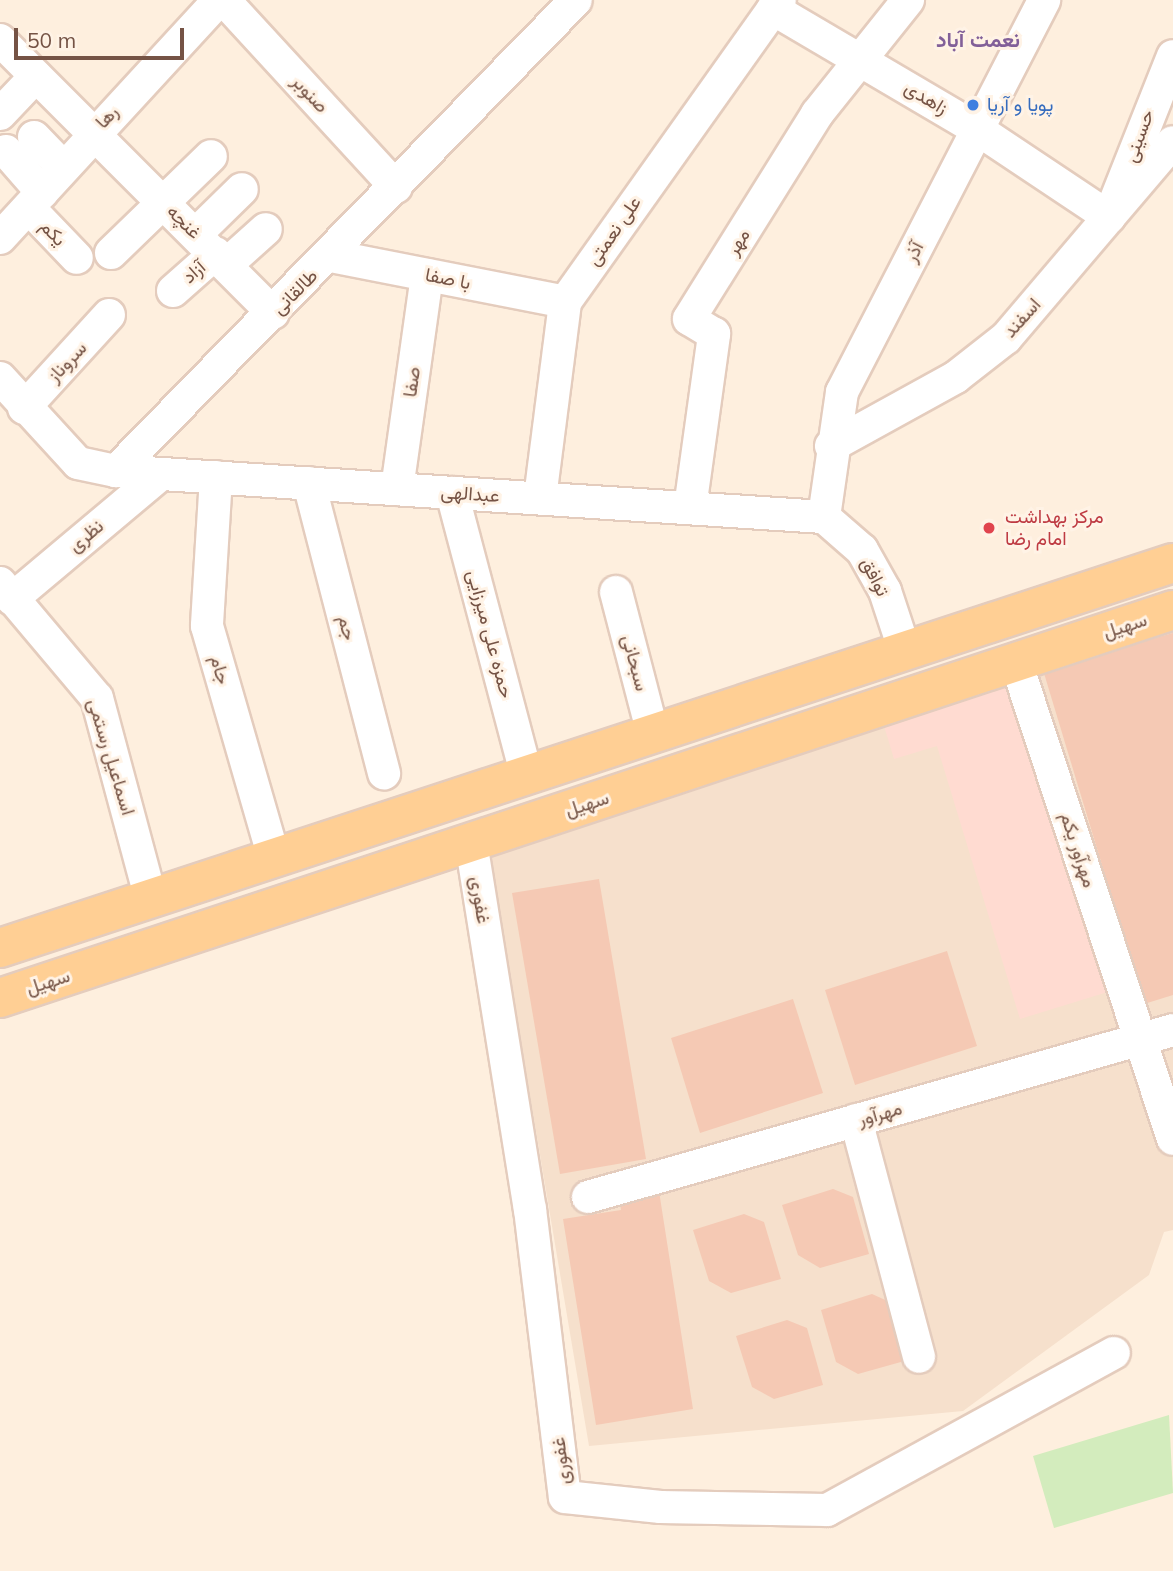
<!DOCTYPE html>
<html>
<head>
<meta charset="utf-8">
<style>
	body { margin:0 }
	#map { position:relative; width:1173px; height:1571px; overflow:hidden; background:#feefde; font-family:Mulish,Vazirmatn,sans-serif }
	div>[style] { position:absolute }
	[style*='--x'] { left:calc(var(--x)*1px); top:calc(var(--y)*1px); width:calc(var(--w)*1px); rotate:calc(var(--a)*1deg) }
	.residential>* { inset:0; background:#f6e0cc }
	.commercial>* { inset:0; background:#ffdbd1 }
	.green>* { inset:0; background:#d3ecbd }
	.building>* { inset:0; background:#f5c9b4 }
	.roads { filter:drop-shadow(2px 0 #e4ccbd) drop-shadow(-2px 0 #e4ccbd) drop-shadow(0 2px #e4ccbd) drop-shadow(0 -2px #e4ccbd) }
	.minor>* { height:32px; margin:-16px; padding:0 16px; transform-origin:16px; border-radius:16px; background:#fff }
	.major>* { height:38px; margin:-19px; padding:0 19px; transform-origin:19px; border-radius:19px; background:#ffcf94 }
	.dots>* { width:19px; height:19px; translate:-50% -50%; box-sizing:border-box; border:4px solid #fff3e6; border-radius:50% }
	span { translate:-50% -50%; white-space:nowrap; text-align:center; line-height:1.15; -webkit-text-stroke:6px #fff3e6; paint-order:stroke }
	.street-label { font-size:19px; color:#755345 }
	.shop-label { font-size:19px; color:#366cbe }
	.left { translate:0 -50%; text-align:left }
	.health-label { font-size:19px; color:#be3a42 }
	.neighbourhood-label { font-size:21px; color:#826099; font-weight:700 }
	.scale { position:absolute; left:14px; top:28px; width:170px; height:32px; box-sizing:border-box; border:4px solid #755345; border-top:0; padding-left:9px; font-size:21px; line-height:24px; white-space:nowrap; color:#755345; -webkit-text-stroke:5px #fff3e6; paint-order:stroke }
</style>
</head>
<body>
<div id="map">
	<div class="residential">
		<div style="clip-path:polygon(1173px 628px,1173px 1230px,1164px 1232px,1149px 1275px,963px 1411px,589px 1446px,488px 846px)"></div>
	</div>
	<div class="commercial">
		<div style="clip-path:polygon(1015px 674px,1111px 991px,1020px 1019px,937px 746px,894px 759px,881px 716px)"></div>
	</div>
	<div class="green">
		<div style="clip-path:polygon(1169px 1415px,1173px 1493px,1054px 1528px,1033px 1456px)"></div>
	</div>
	<div class="building">
		<div style="clip-path:polygon(1173px 633px,1173px 995px,1144px 1004px,1043px 670px)"></div>
		<div style="clip-path:polygon(599px 879px,646px 1159px,560px 1174px,512px 893px)"></div>
		<div style="clip-path:polygon(947px 951px,977px 1046px,855px 1085px,825px 990px)"></div>
		<div style="clip-path:polygon(793px 999px,823px 1093px,700px 1133px,671px 1038px)"></div>
		<div style="clip-path:polygon(833px 1189px,853px 1197px,869px 1254px,820px 1268px,798px 1255px,782px 1205px)"></div>
		<div style="clip-path:polygon(659px 1191px,693px 1409px,596px 1425px,563px 1219px,621px 1210px,619px 1197px)"></div>
		<div style="clip-path:polygon(744px 1214px,764px 1222px,781px 1279px,731px 1293px,709px 1281px,693px 1230px)"></div>
		<div style="clip-path:polygon(872px 1294px,892px 1303px,908px 1360px,858px 1374px,836px 1362px,821px 1310px)"></div>
		<div style="clip-path:polygon(787px 1320px,807px 1328px,823px 1385px,774px 1399px,752px 1387px,736px 1336px)"></div>
	</div>
	<div class="roads">
		<div class="minor">
			<div style="--x:224;--y:0;--w:254;--a:47.4"></div>
			<div style="--x:773;--y:9;--w:237;--a:30.5"></div>
			<div style="--x:977;--y:129;--w:159;--a:33.7"></div>
			<div style="--x:1109;--y:217;--w:173;--a:-68.3"></div>
			<div style="--x:0;--y:40;--w:386;--a:45"></div>
			<div style="--x:0;--y:114;--w:52;--a:-46.5"></div>
			<div style="--x:34;--y:137;--w:43;--a:45.9"></div>
			<div style="--x:6;--y:151;--w:55;--a:48.7"></div>
			<div style="--x:29;--y:208;--w:69;--a:46.2"></div>
			<div style="--x:196;--y:234;--w:64;--a:-44.4"></div>
			<div style="--x:0;--y:238;--w:323;--a:-47.4"></div>
			<div style="--x:111;--y:253;--w:139;--a:-44.1"></div>
			<div style="--x:331;--y:256;--w:238;--a:11.1"></div>
			<div style="--x:227;--y:264;--w:52;--a:-41.9"></div>
			<div style="--x:173;--y:291;--w:57;--a:-41.5"></div>
			<div style="--x:0;--y:378;--w:115;--a:47.5"></div>
			<div style="--x:78;--y:463;--w:39;--a:12"></div>
			<div style="--x:116;--y:471;--w:709;--a:3.72"></div>
			<div style="--x:24;--y:408;--w:126;--a:-47.6"></div>
			<div style="--x:831;--y:446;--w:143;--a:-28.9"></div>
			<div style="--x:956;--y:377;--w:63;--a:-38"></div>
			<div style="--x:1006;--y:338;--w:257;--a:-49.6"></div>
			<div style="--x:116;--y:471;--w:658;--a:-45.68"></div>
			<div style="--x:216;--y:477;--w:149;--a:93.5"></div>
			<div style="--x:207;--y:626;--w:241;--a:73.9"></div>
			<div style="--x:309;--y:483;--w:300;--a:75.5"></div>
			<div style="--x:397;--y:489;--w:216;--a:-82"></div>
			<div style="--x:452;--y:493;--w:293;--a:75.2"></div>
			<div style="--x:540;--y:498;--w:198;--a:-82.7"></div>
			<div style="--x:565;--y:302;--w:371;--a:-54.6"></div>
			<div style="--x:690;--y:508;--w:176;--a:-82.1"></div>
			<div style="--x:714;--y:334;--w:29;--a:-149"></div>
			<div style="--x:689;--y:319;--w:242;--a:-58"></div>
			<div style="--x:817;--y:114;--w:146;--a:-51.4"></div>
			<div style="--x:824;--y:517;--w:126;--a:-81.8"></div>
			<div style="--x:842;--y:392;--w:441;--a:-62.7"></div>
			<div style="--x:824;--y:517;--w:50;--a:41"></div>
			<div style="--x:862;--y:550;--w:47;--a:60.7"></div>
			<div style="--x:885;--y:591;--w:64;--a:71.8"></div>
			<div style="--x:0;--y:583;--w:150;--a:49.9"></div>
			<div style="--x:97;--y:698;--w:208;--a:75"></div>
			<div style="--x:616;--y:592;--w:147;--a:75.4"></div>
			<div style="--x:12;--y:599;--w:194;--a:-40"></div>
			<div style="--x:1016;--y:662;--w:502;--a:71.78"></div>
			<div style="--x:471;--y:842;--w:372;--a:80.9"></div>
			<div style="--x:530;--y:1209;--w:290;--a:83.1"></div>
			<div style="--x:565;--y:1497;--w:96;--a:6"></div>
			<div style="--x:660;--y:1507;--w:167;--a:1"></div>
			<div style="--x:827;--y:1510;--w:327;--a:-28.7"></div>
			<div style="--x:856;--y:1120;--w:245;--a:75.1"></div>
			<div style="--x:588;--y:1197;--w:608;--a:-15.93"></div>
		</div>
		<div class="major">
			<div style="--x:0;--y:948;--w:1235;--a:-18.17"></div>
			<div style="--x:0;--y:998;--w:1236;--a:-18.3"></div>
		</div>
	</div>
	<div class="dots">
		<div style="left:973px;top:105px;background:#3f7fe0"></div>
		<div style="left:989px;top:528px;background:#e0444e"></div>
	</div>
	<div class="street-label">
		<span style="left:310px;top:94px;rotate:47deg">صنوبر</span>
		<span style="left:926px;top:98px;rotate:31deg">زاهدی</span>
		<span style="left:107px;top:117px;rotate:-47deg">رها</span>
		<span style="left:1139px;top:136px;rotate:-70deg">حسینی</span>
		<span style="left:184px;top:222px;rotate:45deg">غنچه</span>
		<span style="left:614px;top:231px;rotate:-55deg">علی نعمتی</span>
		<span style="left:53px;top:233px;rotate:46deg">یکم</span>
		<span style="left:738px;top:242px;rotate:-58deg">مهر</span>
		<span style="left:914px;top:252px;rotate:-63deg">آذر</span>
		<span style="left:194px;top:272px;rotate:-41deg">آزاد</span>
		<span style="left:448px;top:279px;rotate:11deg">با صفا</span>
		<span style="left:295px;top:292px;rotate:-45deg">طالقانی</span>
		<span style="left:1022px;top:318px;rotate:-48deg">اسفند</span>
		<span style="left:67px;top:362px;rotate:-47deg">سروناز</span>
		<span style="left:412px;top:382px;rotate:-82deg">صفا</span>
		<span style="left:470px;top:494px;rotate:4deg">عبدالهی</span>
		<span style="left:86px;top:536px;rotate:-40deg">نظری</span>
		<span style="left:875px;top:577px;rotate:63deg">توافق</span>
		<span style="left:1125px;top:626px;rotate:-18deg">سهیل</span>
		<span style="left:347px;top:628px;rotate:76deg">جم</span>
		<span style="left:490px;top:634px;rotate:75deg">حمزه علی میرزایی</span>
		<span style="left:635px;top:663px;rotate:75deg">سبحانی</span>
		<span style="left:220px;top:670px;rotate:74deg">جام</span>
		<span style="left:111px;top:757px;rotate:73deg">اسماعیل رستمی</span>
		<span style="left:587px;top:804px;rotate:-18deg">سهیل</span>
		<span style="left:1078px;top:850px;rotate:72deg">مهرآور یکم</span>
		<span style="left:480px;top:900px;rotate:81deg">غفوری</span>
		<span style="left:48px;top:982px;rotate:-18deg">سهیل</span>
		<span style="left:880px;top:1114px;rotate:-16deg">مهرآور</span>
		<span style="left:561px;top:1461px;rotate:-97deg">غفوری</span>
	</div>
	<div class="shop-label">
		<span class="left" style="left:987px;top:105px">پویا و آریا</span>
	</div>
	<div class="health-label">
		<span class="left" style="left:1005px;top:528px">مرکز بهداشت<br>امام رضا</span>
	</div>
	<div class="neighbourhood-label">
		<span style="left:978px;top:39px">نعمت آباد</span>
	</div>
	<div class="scale">50 m</div>
</div>
</body>
</html>
